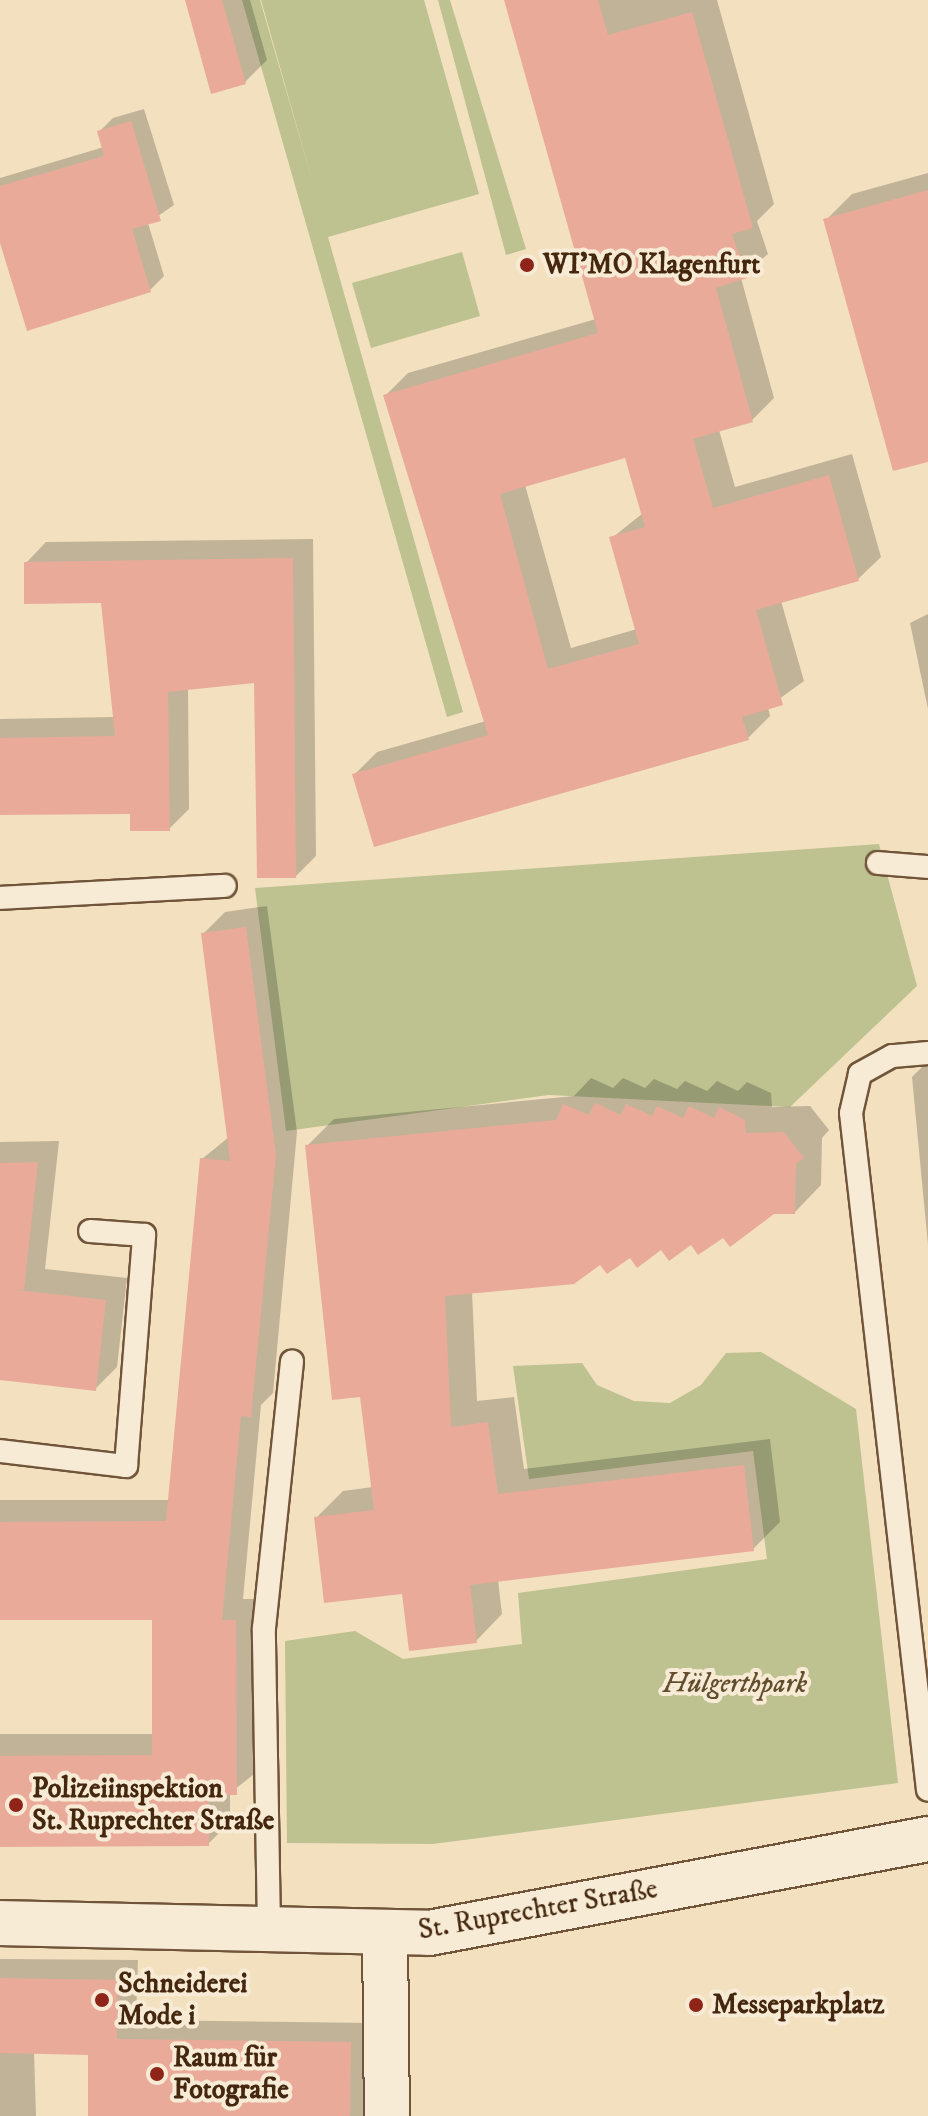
<!DOCTYPE html>
<html>
<head>
<meta charset="utf-8">
<style>
	body { margin:0 }
	#map { position:relative; width:928px; height:2116px; overflow:hidden; background:#f2e0bf; font-family:"IM FELL DW Pica",serif }
	div>[style] { position:absolute }
	[style*='--x'] { left:calc(var(--x)*1px); top:calc(var(--y)*1px); width:calc(var(--w)*1px); rotate:calc(var(--a)*1deg) }
	.green>* { inset:0; background:#bdc290 }
	.shadow>* { inset:0; background:#0003 }
	.building>* { inset:0; background:#eaaa9a }
	.roads { filter:drop-shadow(2px 0 #70553a) drop-shadow(-2px 0 #70553a) drop-shadow(0 2px #70553a) drop-shadow(0 -2px #70553a) }
	.lane>* { height:22px; margin:-11px; padding:0 11px; transform-origin:11px; border-radius:11px; background:#f7ebd5 }
	.street>* { height:44px; margin:-22px; padding:0 22px; transform-origin:22px; border-radius:22px; background:#f7ebd5 }
	.secondary>* { height:44px; margin:-22px; padding:0 22px; transform-origin:22px; border-radius:22px; background:#f7ebd5 }
	.dots>* { width:22px; height:22px; translate:-50% -50%; box-sizing:border-box; border:4px solid #f7ebd5; border-radius:50% }
	span { translate:-50% -50%; white-space:nowrap; text-align:center; line-height:1.15; -webkit-text-stroke:8px #f7ebd5; paint-order:stroke }
	.poi-label { font-size:28px; color:#44270e; font-weight:700 }
	.left { translate:0 -50%; text-align:left }
	.park-label { font-size:28px; color:#624e2e; font-style:italic }
	.street-label { font-size:28px; color:#44270e }
</style>
</head>
<body>
<div id="map">
	<div class="green">
		<div style="clip-path:polygon(242px 0,260px 0,314px 187px,261px 0,424px 0,479px 194px,328px 237px,463px 712px,447px 717px)"></div>
		<div style="clip-path:polygon(438px 0,450px 0,526px 249px,506px 255px)"></div>
		<div style="clip-path:polygon(462px 252px,480px 316px,371px 348px,352px 283px)"></div>
		<div style="clip-path:polygon(879px 844px,917px 986px,790px 1107px,549px 1095px,286px 1131px,255px 888px)"></div>
		<div style="clip-path:polygon(761px 1352px,856px 1409px,898px 1783px,433px 1844px,287px 1843px,285px 1641px,355px 1631px,403px 1659px,522px 1644px,518px 1593px,767px 1559px,753px 1451px,529px 1479px,513px 1366px,582px 1363px,597px 1385px,634px 1401px,670px 1403px,701px 1385px,726px 1353px)"></div>
	</div>
	<div class="shadow">
		<div style="clip-path:polygon(187px 0,250px 0,267px 60px,245px 82px)"></div>
		<div style="clip-path:polygon(evenodd,506px 0,717px 0,774px 204px,757px 221px,768px 254px,741px 278px,774px 398px,752px 420px,719px 430px,735px 487px,852px 454px,881px 557px,858px 579px,781px 601px,804px 681px,768px 707px,770px 716px,748px 738px,355px 774px,377px 752px,486px 721px,386px 395px,408px 373px,596px 319px,506px 0,627px 455px,643px 513px,612px 538px,637px 629px,571px 648px,525px 485px,627px 455px)"></div>
		<div style="clip-path:polygon(144px 109px,174px 205px,148px 223px,164px 276px,150px 290px,0 240px,0 178px,104px 147px,99px 132px,113px 118px)"></div>
		<div style="clip-path:polygon(928px 173px,928px 460px,826px 220px,852px 194px)"></div>
		<div style="clip-path:polygon(313px 539px,316px 856px,296px 876px,256px 681px,188px 688px,189px 809px,169px 829px,132px 812px,0 813px,0 719px,115px 717px,103px 601px,26px 563px,46px 542px)"></div>
		<div style="clip-path:polygon(928px 614px,928px 709px,910px 623px)"></div>
		<div style="clip-path:polygon(267px 906px,297px 1132px,273px 1393px,261px 1405px,243px 1599px,258px 1599px,258px 1771px,230px 1793px,230px 1822px,208px 1844px,0 1845px,0 1734px,154px 1734px,154px 1618px,0 1618px,0 1500px,170px 1500px,202px 1159px,229px 1137px,203px 934px,225px 912px)"></div>
		<div style="clip-path:polygon(928px 1061px,928px 1245px,912px 1077px)"></div>
		<div style="clip-path:polygon(591px 1078px,613px 1088px,623px 1078px,645px 1088px,654px 1079px,677px 1089px,685px 1081px,707px 1091px,717px 1081px,738px 1091px,747px 1082px,771px 1093px,772px 1107px,810px 1106px,829px 1130px,822px 1138px,821px 1185px,795px 1212px,774px 1212px,723px 1235px,472px 1292px,477px 1401px,514px 1397px,524px 1469px,770px 1439px,780px 1522px,753px 1549px,498px 1580px,502px 1614px,476px 1641px,316px 1518px,343px 1491px,373px 1487px,362px 1395px,307px 1146px,334px 1119px,574px 1096px)"></div>
		<div style="clip-path:polygon(59px 1141px,45px 1269px,127px 1278px,117px 1367px,95px 1389px,0 1378px,0 1142px)"></div>
		<div style="clip-path:polygon(0 1959px,138px 1960px,136px 2020px,371px 2023px,370px 2116px,90px 2116px,90px 2053px,34px 2052px,36px 2116px,0 2116px)"></div>
	</div>
	<div class="building">
		<div style="clip-path:polygon(185px 0,222px 0,246px 84px,211px 94px)"></div>
		<div style="clip-path:polygon(evenodd,504px 0,598px 0,608px 35px,692px 12px,753px 228px,732px 234px,747px 278px,716px 288px,753px 422px,693px 439px,713px 508px,829px 475px,859px 581px,756px 610px,783px 705px,742px 717px,749px 740px,374px 847px,352px 774px,488px 735px,383px 395px,598px 333px,504px 0,625px 458px,645px 527px,609px 537px,639px 644px,548px 669px,500px 494px,625px 458px)"></div>
		<div style="clip-path:polygon(131px 121px,161px 221px,132px 229px,151px 292px,27px 331px,0 243px,0 186px,104px 156px,97px 131px)"></div>
		<div style="clip-path:polygon(928px 190px,928px 462px,893px 471px,823px 219px)"></div>
		<div style="clip-path:polygon(293px 558px,296px 878px,257px 878px,254px 683px,168px 692px,170px 831px,130px 831px,130px 814px,0 815px,0 738px,115px 736px,101px 603px,24px 604px,24px 562px)"></div>
		<div style="clip-path:polygon(246px 927px,276px 1155px,251px 1417px,241px 1416px,222px 1620px,236px 1620px,237px 1795px,209px 1795px,209px 1846px,0 1847px,0 1756px,152px 1755px,152px 1620px,0 1620px,0 1522px,166px 1521px,200px 1158px,230px 1161px,201px 933px)"></div>
		<div style="clip-path:polygon(595px 1103px,621px 1115px,626px 1104px,652px 1116px,657px 1106px,683px 1118px,689px 1106px,714px 1118px,719px 1107px,745px 1120px,746px 1133px,784px 1132px,804px 1158px,796px 1164px,795px 1214px,774px 1214px,730px 1247px,723px 1238px,698px 1255px,691px 1245px,669px 1261px,661px 1250px,637px 1268px,630px 1258px,607px 1274px,600px 1265px,574px 1284px,445px 1296px,451px 1427px,488px 1422px,498px 1494px,744px 1465px,754px 1551px,470px 1585px,477px 1643px,409px 1651px,402px 1594px,324px 1603px,314px 1517px,374px 1510px,360px 1397px,332px 1400px,305px 1145px,556px 1120px,563px 1104px,589px 1115px)"></div>
		<div style="clip-path:polygon(38px 1162px,24px 1290px,8px 1289px,106px 1300px,96px 1391px,0 1380px,0 1163px)"></div>
		<div style="clip-path:polygon(0 1978px,118px 1980px,117px 2039px,351px 2042px,350px 2116px,88px 2116px,88px 2055px,0 2053px)"></div>
	</div>
	<div class="roads">
		<div class="lane">
			<div style="--x:878;--y:863;--w:50;--a:4.6"></div>
			<div style="--x:0;--y:898;--w:225;--a:-3.1"></div>
			<div style="--x:928;--y:1053;--w:36;--a:175"></div>
			<div style="--x:892;--y:1056;--w:37;--a:151"></div>
			<div style="--x:860;--y:1074;--w:40;--a:103"></div>
			<div style="--x:851;--y:1113;--w:681;--a:83.51"></div>
			<div style="--x:0;--y:1451;--w:127;--a:6.8"></div>
			<div style="--x:126;--y:1466;--w:232;--a:-85.5"></div>
			<div style="--x:144;--y:1235;--w:54;--a:-175.8"></div>
			<div style="--x:269;--y:1928;--w:300;--a:-91"></div>
			<div style="--x:264;--y:1628;--w:268;--a:-84"></div>
		</div>
		<div class="street">
			<div style="--x:385;--y:1932;--w:184;--a:89.4"></div>
		</div>
		<div class="secondary">
			<div style="--x:0;--y:1923;--w:429;--a:1.3"></div>
			<div style="--x:429;--y:1933;--w:508;--a:-10.67"></div>
		</div>
	</div>
	<div class="dots">
		<div style="left:527px;top:265px;background:#8f2418"></div>
		<div style="left:16px;top:1805px;background:#8f2418"></div>
		<div style="left:102px;top:2000px;background:#8f2418"></div>
		<div style="left:696px;top:2005px;background:#8f2418"></div>
		<div style="left:157px;top:2074px;background:#8f2418"></div>
	</div>
	<div class="poi-label">
		<span class="left" style="left:543px;top:265px">WI’MO Klagenfurt</span>
		<span class="left" style="left:32px;top:1805px">Polizeiinspektion<br>St. Ruprechter Straße</span>
		<span class="left" style="left:118px;top:2000px">Schneiderei<br>Mode i</span>
		<span class="left" style="left:712px;top:2005px">Messeparkplatz</span>
		<span class="left" style="left:173px;top:2074px">Raum für<br>Fotografie</span>
	</div>
	<div class="park-label">
		<span style="left:735px;top:1684px">Hülgerthpark</span>
	</div>
	<div class="street-label">
		<span style="left:538px;top:1910px;rotate:-10deg">St. Ruprechter Straße</span>
	</div>
</div>
</body>
</html>
